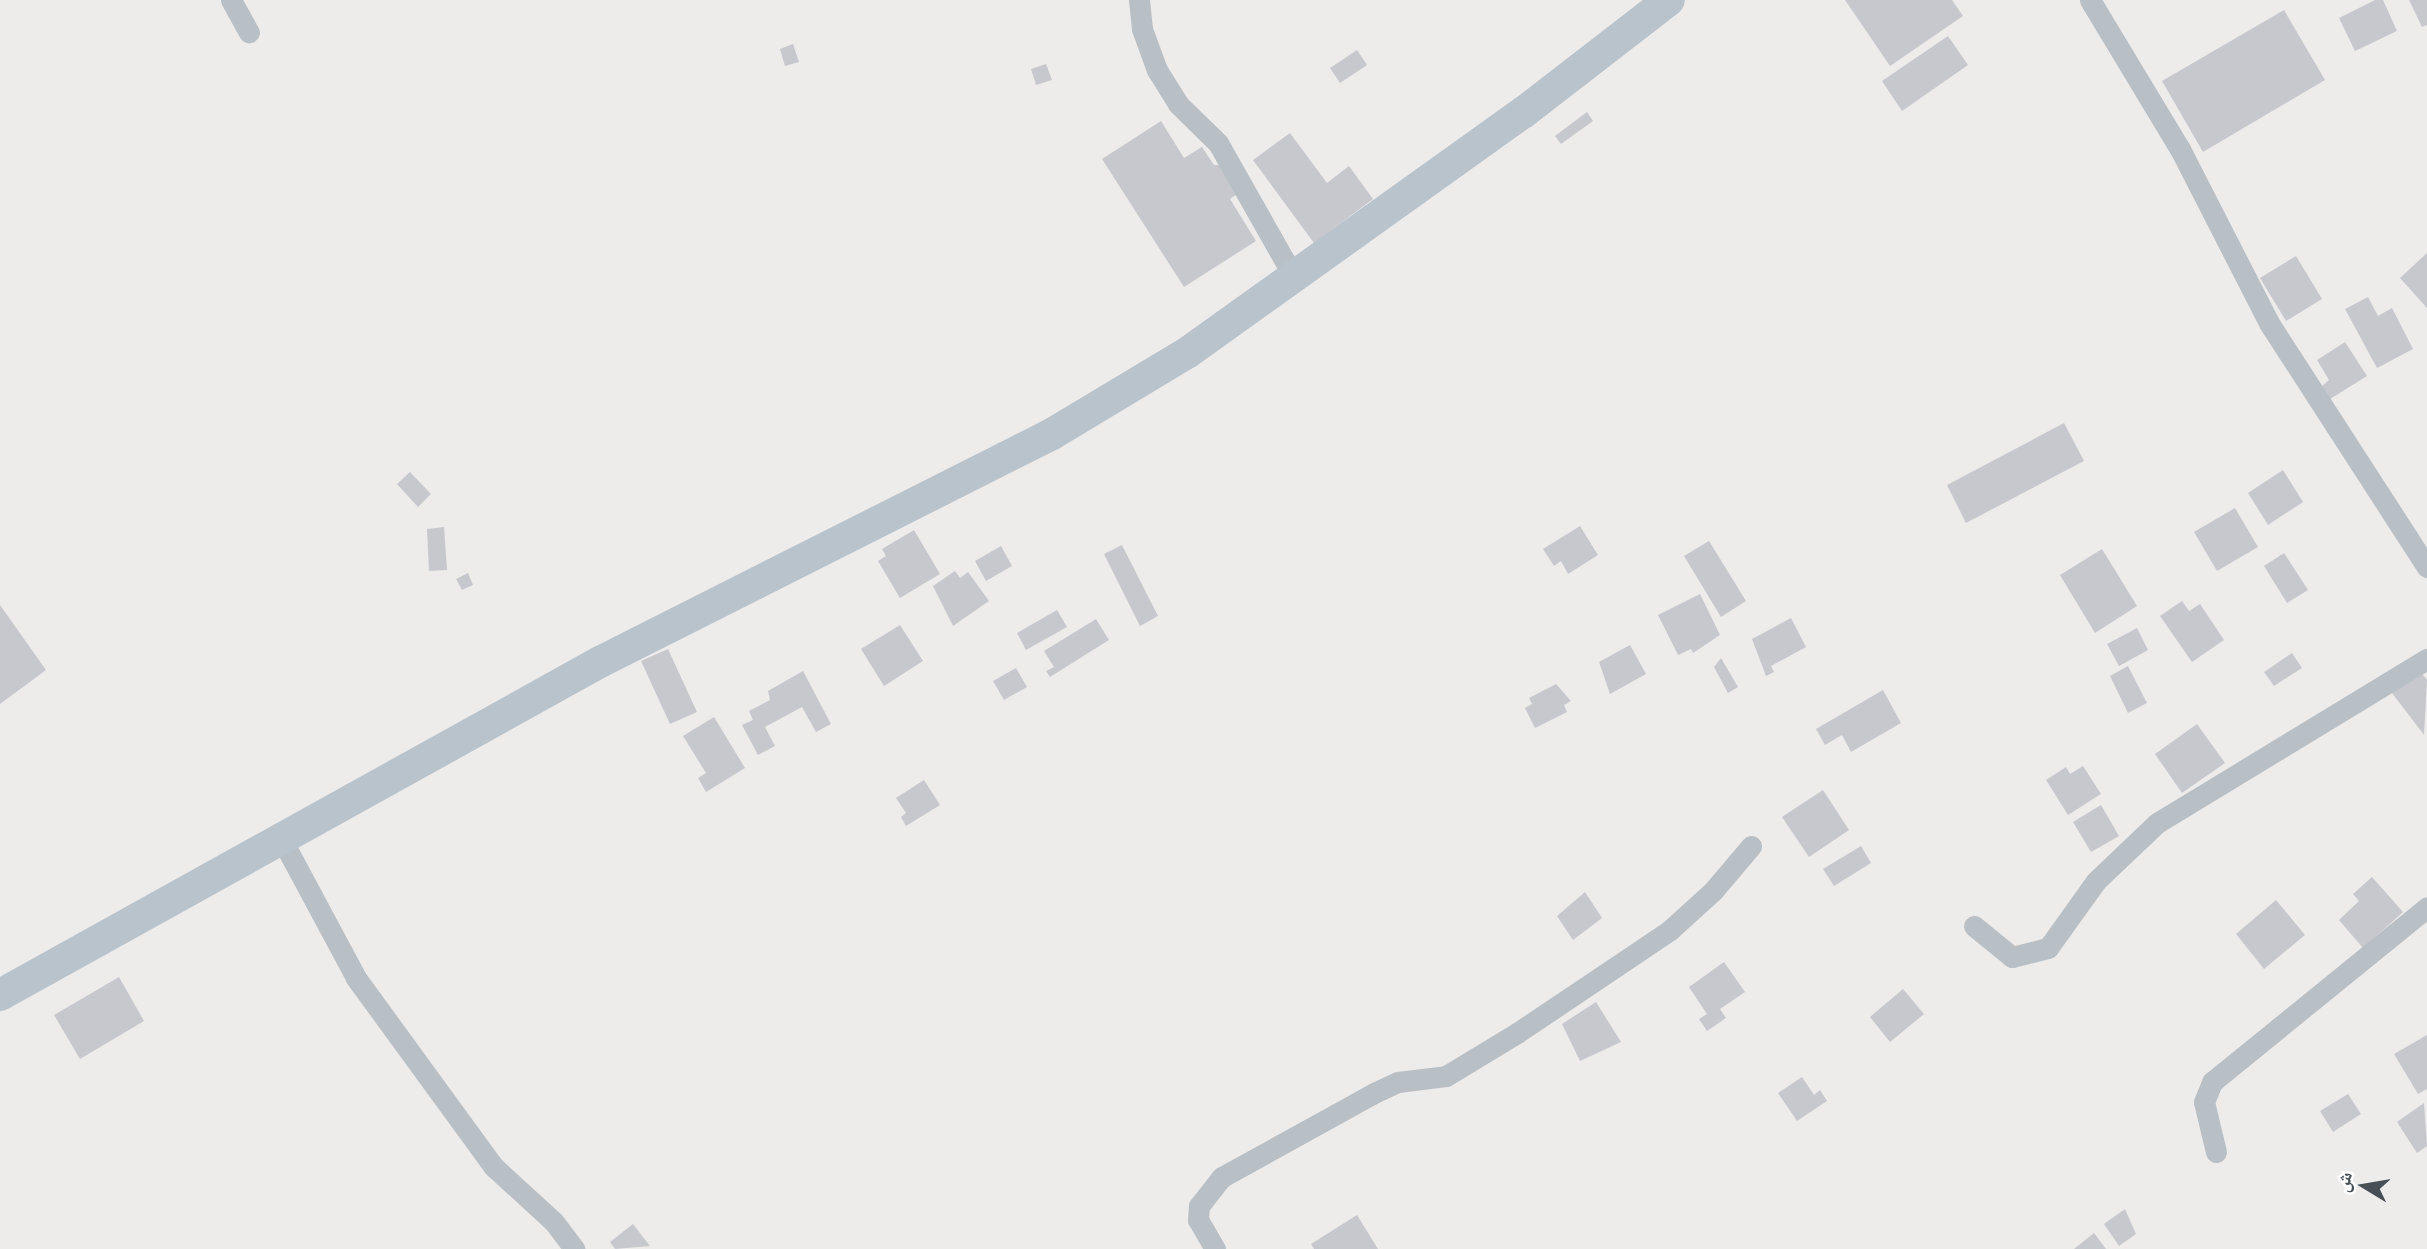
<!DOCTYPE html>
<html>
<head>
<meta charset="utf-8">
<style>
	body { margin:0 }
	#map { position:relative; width:2427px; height:1249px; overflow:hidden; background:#eeebeb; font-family:Barlow,"Noto Naskh Arabic",sans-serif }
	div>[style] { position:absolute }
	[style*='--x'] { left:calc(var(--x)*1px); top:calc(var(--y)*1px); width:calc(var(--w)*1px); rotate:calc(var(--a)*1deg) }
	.building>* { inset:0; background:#c6c8ce }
	.street>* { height:21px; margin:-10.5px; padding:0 10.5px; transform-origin:10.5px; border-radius:10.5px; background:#b8c0c6 }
	.secondary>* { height:32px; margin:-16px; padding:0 16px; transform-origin:16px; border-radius:16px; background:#b8c3cc }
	span { translate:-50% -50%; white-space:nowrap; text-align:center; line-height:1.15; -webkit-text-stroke:6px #fff; paint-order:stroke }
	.north { position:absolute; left:2329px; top:1151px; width:70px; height:70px; -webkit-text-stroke:5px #fff; paint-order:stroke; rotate:281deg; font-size:19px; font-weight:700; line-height:28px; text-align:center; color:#464f56 }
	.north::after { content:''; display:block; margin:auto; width:24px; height:32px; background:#464f56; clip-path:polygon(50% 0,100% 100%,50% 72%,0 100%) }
</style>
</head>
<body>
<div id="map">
	<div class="building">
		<div style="clip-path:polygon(1845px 0,1952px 0,1963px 16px,1890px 66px)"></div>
		<div style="clip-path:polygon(2375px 0,2383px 0,2397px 31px,2355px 51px,2339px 18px)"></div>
		<div style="clip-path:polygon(2409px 0,2427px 0,2427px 25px,2422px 27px)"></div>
		<div style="clip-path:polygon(2284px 10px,2325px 80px,2203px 152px,2162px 81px)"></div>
		<div style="clip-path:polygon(1948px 36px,1968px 65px,1902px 111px,1882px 81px)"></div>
		<div style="clip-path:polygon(793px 44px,799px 62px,785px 66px,780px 49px)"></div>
		<div style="clip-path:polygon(1357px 50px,1367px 65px,1340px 83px,1330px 68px)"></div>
		<div style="clip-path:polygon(1046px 64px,1052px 80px,1036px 85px,1031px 69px)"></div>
		<div style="clip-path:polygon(1587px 112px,1593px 121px,1561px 144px,1555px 136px)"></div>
		<div style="clip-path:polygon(1161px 121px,1184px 158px,1202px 147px,1214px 165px,1222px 165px,1240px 192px,1230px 199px,1256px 241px,1184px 287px,1102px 159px)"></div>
		<div style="clip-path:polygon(1290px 133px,1327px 183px,1349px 166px,1373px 199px,1314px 243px,1253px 160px)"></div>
		<div style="clip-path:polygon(2427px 253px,2427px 308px,2400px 278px)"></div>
		<div style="clip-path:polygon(2296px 256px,2322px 299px,2286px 321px,2260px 278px)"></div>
		<div style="clip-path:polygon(2368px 297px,2378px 316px,2392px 308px,2413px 349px,2377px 368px,2345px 309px)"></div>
		<div style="clip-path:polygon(2345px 342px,2367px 376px,2330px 399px,2322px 386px,2329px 380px,2317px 360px)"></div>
		<div style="clip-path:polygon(2064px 423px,2084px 461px,1966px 523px,1947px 485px)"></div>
		<div style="clip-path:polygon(2283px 470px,2303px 502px,2268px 525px,2248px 493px)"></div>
		<div style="clip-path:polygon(410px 472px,431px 494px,418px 507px,397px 484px)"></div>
		<div style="clip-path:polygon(2235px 508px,2258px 547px,2217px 571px,2194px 532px)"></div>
		<div style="clip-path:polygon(1580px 526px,1598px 555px,1568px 574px,1561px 561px,1554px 566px,1543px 549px)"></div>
		<div style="clip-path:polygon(444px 527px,447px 570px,429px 571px,427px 529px)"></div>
		<div style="clip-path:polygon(914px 530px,940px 574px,900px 598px,878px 561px,886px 556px,882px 549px)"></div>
		<div style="clip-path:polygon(1709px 541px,1746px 601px,1721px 617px,1684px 556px)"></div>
		<div style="clip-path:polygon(1122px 545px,1158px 616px,1140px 626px,1104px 554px)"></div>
		<div style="clip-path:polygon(1001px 546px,1012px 566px,986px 581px,975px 561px)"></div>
		<div style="clip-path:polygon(2102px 549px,2137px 606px,2095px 633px,2060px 575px)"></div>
		<div style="clip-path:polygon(2284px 553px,2308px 590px,2287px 603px,2264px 566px)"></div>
		<div style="clip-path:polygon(955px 571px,960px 578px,968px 572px,989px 601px,953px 626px,933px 586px)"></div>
		<div style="clip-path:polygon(468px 573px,473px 585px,462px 590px,456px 579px)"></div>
		<div style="clip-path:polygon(1700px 594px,1720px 635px,1693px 653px,1691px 649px,1678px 655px,1658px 615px)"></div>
		<div style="clip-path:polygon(2182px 601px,2189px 611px,2200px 604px,2224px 640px,2192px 662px,2160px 616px)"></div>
		<div style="clip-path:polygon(0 605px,46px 670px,0 704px)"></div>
		<div style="clip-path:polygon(1057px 610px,1067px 627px,1026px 650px,1017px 633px)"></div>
		<div style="clip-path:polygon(1791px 618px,1806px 647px,1771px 666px,1774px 672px,1766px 676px,1752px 639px)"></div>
		<div style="clip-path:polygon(1096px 619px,1109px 640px,1050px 677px,1046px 671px,1054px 667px,1044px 651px)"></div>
		<div style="clip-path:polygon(900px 625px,923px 661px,884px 686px,861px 649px)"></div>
		<div style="clip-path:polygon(2137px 628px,2148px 650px,2119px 666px,2107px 644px)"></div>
		<div style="clip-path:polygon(1630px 645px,1646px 674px,1610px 694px,1599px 662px)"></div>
		<div style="clip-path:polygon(668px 649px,697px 712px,670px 724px,641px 661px)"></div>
		<div style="clip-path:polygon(2292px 653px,2302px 668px,2274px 686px,2264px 672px)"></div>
		<div style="clip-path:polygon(1721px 658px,1738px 687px,1728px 693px,1714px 667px)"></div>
		<div style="clip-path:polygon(2128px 666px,2147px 703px,2128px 713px,2110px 676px)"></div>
		<div style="clip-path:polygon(1016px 668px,1027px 687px,1004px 700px,993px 681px)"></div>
		<div style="clip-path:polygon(803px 671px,831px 724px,816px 732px,802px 707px,765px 727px,775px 746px,758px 755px,742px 725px,753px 720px,749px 711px,770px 700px,768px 691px)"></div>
		<div style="clip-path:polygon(2420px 671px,2427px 680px,2424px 735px,2392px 693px)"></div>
		<div style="clip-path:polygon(1556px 684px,1571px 701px,1564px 705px,1567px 712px,1535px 728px,1525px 708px,1532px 704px,1529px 698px)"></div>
		<div style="clip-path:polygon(1883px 690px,1901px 723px,1851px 752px,1842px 735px,1825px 745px,1816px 729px)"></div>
		<div style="clip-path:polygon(714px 717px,745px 768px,706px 792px,698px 778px,706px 773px,683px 736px)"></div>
		<div style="clip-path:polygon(2197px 724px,2225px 763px,2182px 793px,2155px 754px)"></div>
		<div style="clip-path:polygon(2083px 766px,2101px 794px,2068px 815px,2046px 780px,2066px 767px,2070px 774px)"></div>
		<div style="clip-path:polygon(924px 780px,940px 805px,906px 826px,901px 817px,906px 813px,896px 798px)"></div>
		<div style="clip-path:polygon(1823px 790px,1849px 830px,1809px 857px,1782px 817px)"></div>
		<div style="clip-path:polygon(2101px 805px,2119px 836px,2091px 852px,2073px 822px)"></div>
		<div style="clip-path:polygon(1861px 846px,1871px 863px,1834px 886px,1823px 869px)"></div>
		<div style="clip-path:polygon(2372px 877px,2403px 912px,2363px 948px,2339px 920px,2359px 901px,2353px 894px)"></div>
		<div style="clip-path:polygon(1585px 892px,1602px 918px,1573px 940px,1557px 916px)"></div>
		<div style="clip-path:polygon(2276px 900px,2305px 935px,2264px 969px,2236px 934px)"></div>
		<div style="clip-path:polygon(1724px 962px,1745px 992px,1720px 1009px,1726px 1018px,1707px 1031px,1699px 1019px,1707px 1014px,1689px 987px)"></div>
		<div style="clip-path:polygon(119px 977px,144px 1021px,80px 1059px,54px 1015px)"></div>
		<div style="clip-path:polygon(1903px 989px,1924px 1014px,1890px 1042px,1870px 1017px)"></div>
		<div style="clip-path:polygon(1596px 1002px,1621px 1042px,1580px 1061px,1562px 1024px)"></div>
		<div style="clip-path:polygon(2427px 1035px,2427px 1089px,2418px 1094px,2394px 1054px)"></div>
		<div style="clip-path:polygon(1802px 1077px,1814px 1095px,1820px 1090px,1827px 1101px,1797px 1121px,1778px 1093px)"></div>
		<div style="clip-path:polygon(2348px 1094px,2361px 1114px,2333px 1132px,2320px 1111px)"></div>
		<div style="clip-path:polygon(2424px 1103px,2427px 1146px,2417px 1153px,2397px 1122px)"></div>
		<div style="clip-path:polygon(2125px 1209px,2136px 1234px,2119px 1246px,2104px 1224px)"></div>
		<div style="clip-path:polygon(1357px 1215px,1378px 1249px,1314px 1249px,1311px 1244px)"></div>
		<div style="clip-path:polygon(633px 1224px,650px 1246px,615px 1249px,610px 1242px)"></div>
		<div style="clip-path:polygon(2094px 1233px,2106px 1249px,2074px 1249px)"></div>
	</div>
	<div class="street">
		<div style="--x:231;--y:0;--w:37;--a:61"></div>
		<div style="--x:1139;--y:0;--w:29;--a:84"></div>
		<div style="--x:1142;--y:29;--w:44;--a:69.9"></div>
		<div style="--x:1157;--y:70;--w:40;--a:58"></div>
		<div style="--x:1178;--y:104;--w:56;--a:44.3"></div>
		<div style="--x:1218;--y:143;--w:156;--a:60.5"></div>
		<div style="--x:2090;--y:0;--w:174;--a:58.9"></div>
		<div style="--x:2180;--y:149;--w:195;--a:62.9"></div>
		<div style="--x:2269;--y:323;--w:291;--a:57.1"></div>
		<div style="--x:280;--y:836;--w:161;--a:61.8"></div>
		<div style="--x:356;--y:978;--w:234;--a:53.9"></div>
		<div style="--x:494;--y:1167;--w:81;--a:42.5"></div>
		<div style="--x:554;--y:1222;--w:34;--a:53"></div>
		<div style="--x:1974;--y:926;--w:49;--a:39.2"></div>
		<div style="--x:2012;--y:957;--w:37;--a:-14"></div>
		<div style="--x:2048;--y:948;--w:82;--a:-54.4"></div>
		<div style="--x:2096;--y:881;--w:84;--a:-43.6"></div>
		<div style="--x:2157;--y:823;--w:316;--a:-31.3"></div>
		<div style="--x:2216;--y:1152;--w:51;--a:-103.5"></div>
		<div style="--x:2204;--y:1102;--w:22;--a:-68"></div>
		<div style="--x:2212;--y:1082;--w:277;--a:-39.1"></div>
		<div style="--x:1215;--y:1249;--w:34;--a:-120"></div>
		<div style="--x:1198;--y:1220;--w:14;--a:-86"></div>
		<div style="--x:1199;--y:1206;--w:37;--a:-52"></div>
		<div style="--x:1222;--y:1177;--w:174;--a:-28.9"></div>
		<div style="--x:1374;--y:1093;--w:26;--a:-25"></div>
		<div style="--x:1398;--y:1082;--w:48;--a:-7.1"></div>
		<div style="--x:1446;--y:1076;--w:83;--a:-31.2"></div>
		<div style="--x:1517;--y:1033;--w:184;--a:-33.9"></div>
		<div style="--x:1670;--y:930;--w:58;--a:-42.2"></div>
		<div style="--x:1713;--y:891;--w:59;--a:-49.8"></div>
	</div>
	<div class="secondary">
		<div style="--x:0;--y:995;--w:686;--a:-29.03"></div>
		<div style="--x:600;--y:662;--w:506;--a:-26.77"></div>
		<div style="--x:1052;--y:434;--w:157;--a:-31"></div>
		<div style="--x:1187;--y:353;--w:414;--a:-35.6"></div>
		<div style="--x:1524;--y:112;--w:183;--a:-37.7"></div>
	</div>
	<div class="north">ش</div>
</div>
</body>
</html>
